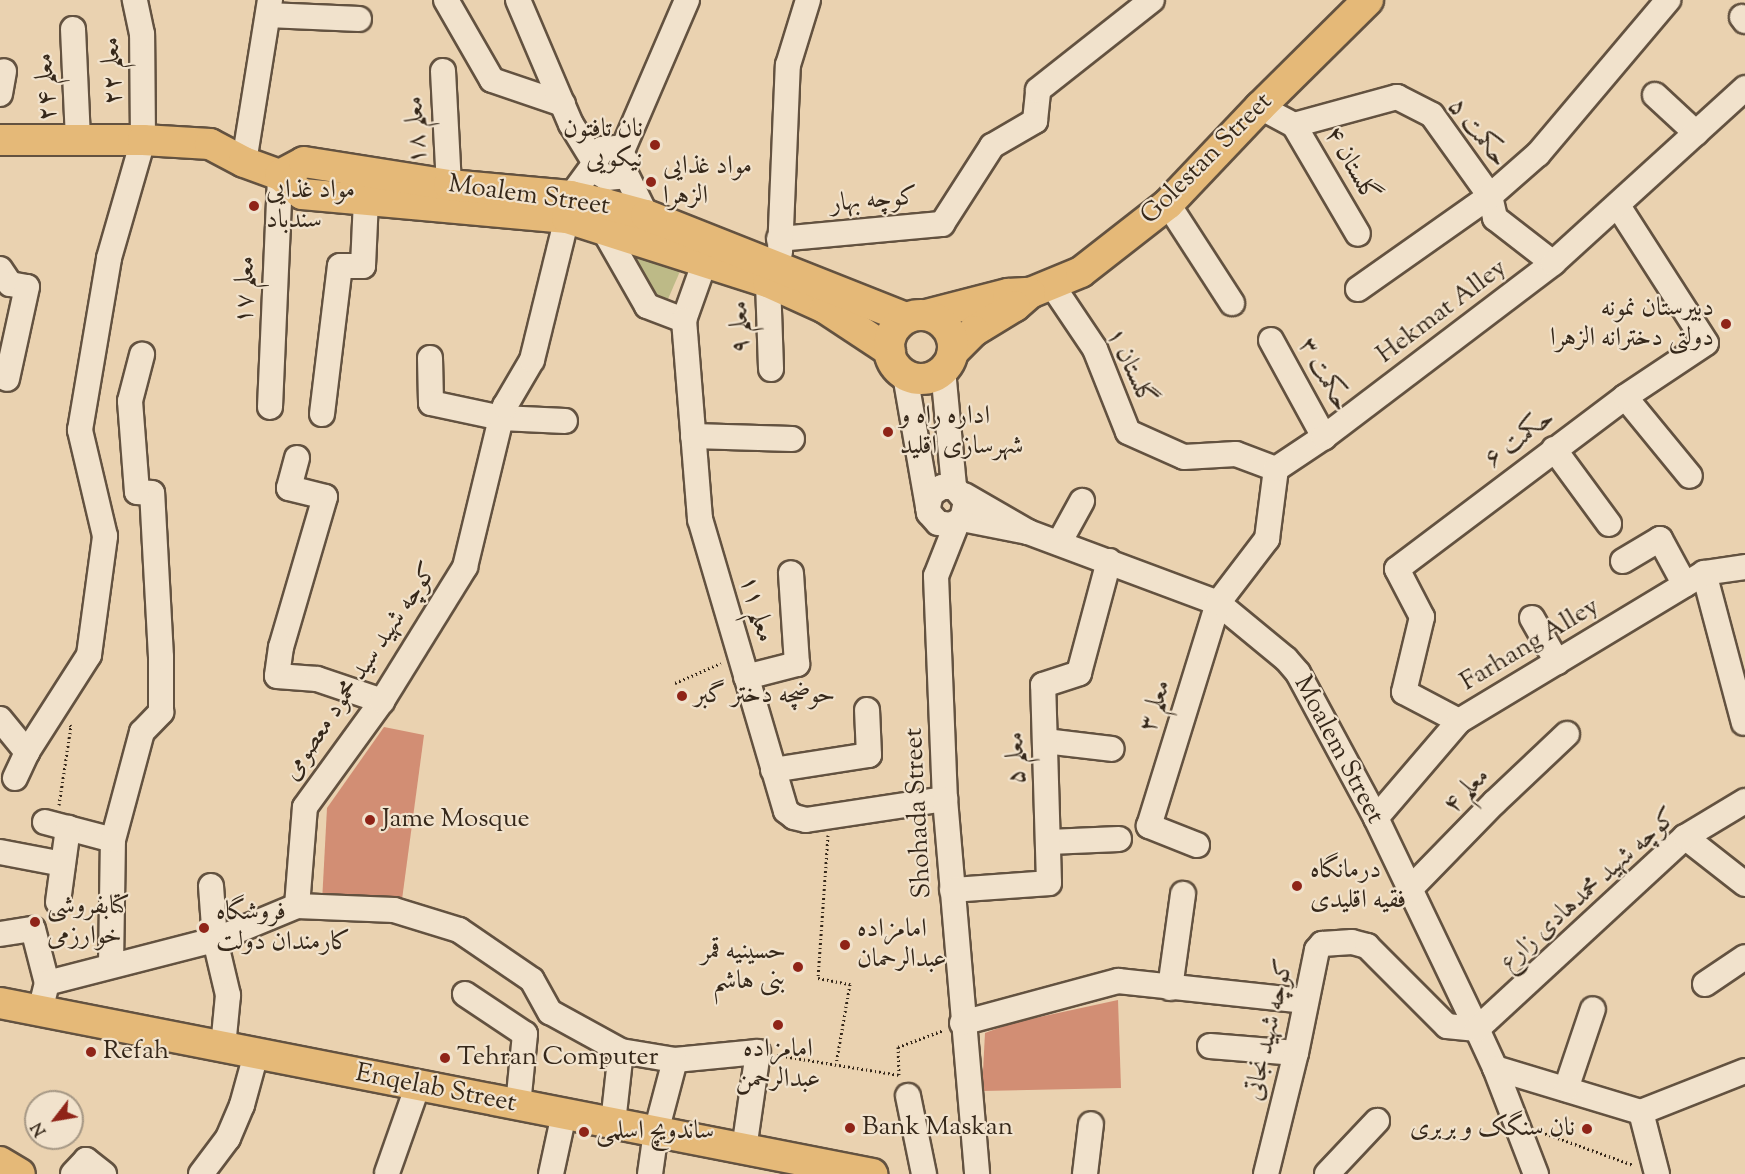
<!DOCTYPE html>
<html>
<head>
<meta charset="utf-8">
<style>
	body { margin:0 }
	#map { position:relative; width:1745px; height:1174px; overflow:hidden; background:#ead2b0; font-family:"Sorts Mill Goudy",Amiri,serif }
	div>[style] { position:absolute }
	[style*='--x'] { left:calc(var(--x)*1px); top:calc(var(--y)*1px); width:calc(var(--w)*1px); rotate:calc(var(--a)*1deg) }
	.green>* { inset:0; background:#bdba87 }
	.building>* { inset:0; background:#d28e74 }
	.path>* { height:3px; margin-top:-1.5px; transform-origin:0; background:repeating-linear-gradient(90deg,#36281a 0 1.5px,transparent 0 4.5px) }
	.roads { filter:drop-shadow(2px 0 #635240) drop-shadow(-2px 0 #635240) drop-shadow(0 2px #635240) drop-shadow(0 -2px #635240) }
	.minor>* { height:24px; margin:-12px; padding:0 12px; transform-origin:12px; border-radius:12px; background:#f1e2cc }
	.major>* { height:30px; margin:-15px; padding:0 15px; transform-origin:15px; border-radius:15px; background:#e5b978 }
	.major>.ring { margin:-15px; padding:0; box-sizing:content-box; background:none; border:30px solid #e5b978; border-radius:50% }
	.dots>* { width:16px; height:16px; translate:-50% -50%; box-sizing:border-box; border:3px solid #f1e2cc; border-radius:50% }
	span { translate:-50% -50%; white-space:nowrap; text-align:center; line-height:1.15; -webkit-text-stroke:4.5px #f1e2cc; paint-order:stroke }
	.street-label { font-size:26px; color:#36281a }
	.poi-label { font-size:26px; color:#36281a }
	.right { translate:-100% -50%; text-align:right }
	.left { translate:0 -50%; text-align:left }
	.north { position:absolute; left:24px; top:1090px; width:60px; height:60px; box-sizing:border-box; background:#f1e2cc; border:2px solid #a69885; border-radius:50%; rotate:239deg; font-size:16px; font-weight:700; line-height:24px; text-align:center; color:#36281a }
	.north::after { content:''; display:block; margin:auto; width:21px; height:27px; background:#8f2418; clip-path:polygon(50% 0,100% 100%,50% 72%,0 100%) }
</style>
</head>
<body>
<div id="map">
	<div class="green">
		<div style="clip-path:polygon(624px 248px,681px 269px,665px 306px)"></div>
	</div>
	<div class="building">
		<div style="clip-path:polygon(384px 727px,424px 735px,401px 907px,322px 902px,327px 808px)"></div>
		<div style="clip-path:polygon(1118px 1000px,1121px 1088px,982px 1091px,985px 1033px,1012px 1023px)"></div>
	</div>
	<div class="path">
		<div style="--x:675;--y:683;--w:50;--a:-23.5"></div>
		<div style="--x:59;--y:805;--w:80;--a:-81.4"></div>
		<div style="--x:71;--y:726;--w:3;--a:-135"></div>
		<div style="--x:828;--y:835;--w:143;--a:94"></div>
		<div style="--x:818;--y:978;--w:33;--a:11"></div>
		<div style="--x:850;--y:984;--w:81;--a:99.9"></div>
		<div style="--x:777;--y:1055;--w:124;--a:9.3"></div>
		<div style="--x:899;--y:1075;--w:28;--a:-92"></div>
		<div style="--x:898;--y:1047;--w:49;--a:-20.3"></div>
		<div style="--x:1541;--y:1132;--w:98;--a:19.7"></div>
	</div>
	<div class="roads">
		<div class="minor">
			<div style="--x:446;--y:0;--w:92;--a:60.1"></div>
			<div style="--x:492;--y:80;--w:75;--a:18.7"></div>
			<div style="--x:518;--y:0;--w:135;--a:66.9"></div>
			<div style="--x:571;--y:124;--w:46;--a:58.4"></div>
			<div style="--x:595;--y:163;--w:11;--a:68"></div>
			<div style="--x:599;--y:173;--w:9;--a:32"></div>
			<div style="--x:607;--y:178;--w:10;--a:-6"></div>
			<div style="--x:617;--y:177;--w:10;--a:-45"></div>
			<div style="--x:624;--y:170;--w:9;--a:-77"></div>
			<div style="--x:626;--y:161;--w:16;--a:-125"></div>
			<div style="--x:617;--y:148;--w:15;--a:176"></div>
			<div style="--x:602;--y:149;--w:16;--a:117"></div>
			<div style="--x:595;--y:163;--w:41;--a:126"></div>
			<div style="--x:268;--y:15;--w:91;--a:2.5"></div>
			<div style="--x:1742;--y:17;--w:5;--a:53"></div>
			<div style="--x:73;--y:29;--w:112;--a:87.4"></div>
			<div style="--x:443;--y:71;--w:114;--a:87"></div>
			<div style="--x:0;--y:94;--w:23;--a:-80"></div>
			<div style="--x:1655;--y:95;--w:56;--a:42.8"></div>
			<div style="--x:1260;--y:107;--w:38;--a:28"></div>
			<div style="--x:1294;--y:125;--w:107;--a:-15.2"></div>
			<div style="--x:1397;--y:97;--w:39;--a:27"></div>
			<div style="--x:1432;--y:115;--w:100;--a:54.4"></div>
			<div style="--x:1490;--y:196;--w:23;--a:77"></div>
			<div style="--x:1495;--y:218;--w:73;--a:37.8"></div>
			<div style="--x:1294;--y:125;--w:126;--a:59.6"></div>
			<div style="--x:622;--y:151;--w:164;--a:-66.7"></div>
			<div style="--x:244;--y:162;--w:164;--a:-80.9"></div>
			<div style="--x:624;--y:170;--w:50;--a:63.9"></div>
			<div style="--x:1168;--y:204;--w:118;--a:57.1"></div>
			<div style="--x:602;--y:227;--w:91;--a:60.3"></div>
			<div style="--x:647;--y:306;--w:40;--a:21"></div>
			<div style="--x:779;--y:239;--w:164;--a:-5.3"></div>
			<div style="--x:942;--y:224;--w:93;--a:-57.3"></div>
			<div style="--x:992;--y:146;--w:50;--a:-30.2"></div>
			<div style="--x:1035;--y:121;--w:31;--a:-84"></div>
			<div style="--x:1038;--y:90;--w:145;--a:-38.3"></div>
			<div style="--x:780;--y:252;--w:187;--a:-87.6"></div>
			<div style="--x:788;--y:65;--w:68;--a:-72.9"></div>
			<div style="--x:705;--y:261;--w:63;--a:109.6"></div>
			<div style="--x:684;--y:320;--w:200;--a:85.4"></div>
			<div style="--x:700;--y:519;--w:304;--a:73.6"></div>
			<div style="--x:786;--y:811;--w:10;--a:37"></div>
			<div style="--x:794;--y:817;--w:12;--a:14"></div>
			<div style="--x:806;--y:820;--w:141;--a:-8.6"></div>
			<div style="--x:0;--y:269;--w:18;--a:56"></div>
			<div style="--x:10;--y:284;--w:17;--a:10"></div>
			<div style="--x:27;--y:287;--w:94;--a:102.3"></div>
			<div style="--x:768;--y:282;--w:87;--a:88"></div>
			<div style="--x:1052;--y:285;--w:77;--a:56.1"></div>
			<div style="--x:1095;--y:349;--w:89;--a:68.3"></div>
			<div style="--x:1128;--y:432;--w:61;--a:24.1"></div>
			<div style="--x:1184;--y:457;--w:52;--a:-3.3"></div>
			<div style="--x:1236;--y:454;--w:43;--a:20.6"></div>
			<div style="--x:1358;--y:289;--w:161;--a:-35.2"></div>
			<div style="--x:1490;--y:196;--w:64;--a:-41.2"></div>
			<div style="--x:1538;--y:154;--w:202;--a:-49.8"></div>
			<div style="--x:1271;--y:340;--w:111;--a:61.3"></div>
			<div style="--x:430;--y:358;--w:45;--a:88.7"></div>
			<div style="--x:431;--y:403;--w:72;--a:12.1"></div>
			<div style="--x:501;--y:418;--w:64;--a:2.7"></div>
			<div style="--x:943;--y:370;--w:118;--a:84.6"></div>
			<div style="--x:905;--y:375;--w:134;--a:80.1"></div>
			<div style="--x:928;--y:507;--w:6;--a:81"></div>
			<div style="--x:929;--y:513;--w:13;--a:48"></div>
			<div style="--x:938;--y:523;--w:13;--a:9"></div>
			<div style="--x:951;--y:525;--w:13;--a:-29"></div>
			<div style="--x:962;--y:519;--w:18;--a:-77"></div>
			<div style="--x:966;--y:501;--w:18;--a:-131"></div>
			<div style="--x:954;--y:487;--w:12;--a:180"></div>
			<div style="--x:942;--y:487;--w:13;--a:148"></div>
			<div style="--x:931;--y:494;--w:13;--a:103"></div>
			<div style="--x:1625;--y:397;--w:102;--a:50.6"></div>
			<div style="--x:270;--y:407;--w:232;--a:-87.5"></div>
			<div style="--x:322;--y:414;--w:149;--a:-83.1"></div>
			<div style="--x:340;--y:266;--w:23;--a:0"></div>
			<div style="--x:363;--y:266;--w:65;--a:-87.4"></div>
			<div style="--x:693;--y:436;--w:99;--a:1.7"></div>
			<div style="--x:1554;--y:449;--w:93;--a:53.7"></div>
			<div style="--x:297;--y:458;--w:31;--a:105"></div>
			<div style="--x:289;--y:488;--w:37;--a:14"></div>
			<div style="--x:325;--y:497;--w:156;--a:106.3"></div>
			<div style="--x:281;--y:647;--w:29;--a:98"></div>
			<div style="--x:277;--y:676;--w:40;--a:4.3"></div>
			<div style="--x:317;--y:679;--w:69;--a:18.7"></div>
			<div style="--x:962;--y:519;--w:67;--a:11.1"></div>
			<div style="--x:1028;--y:532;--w:74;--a:-150"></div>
			<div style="--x:957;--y:523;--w:57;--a:111.6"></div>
			<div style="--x:936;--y:576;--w:223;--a:87.7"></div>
			<div style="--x:945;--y:799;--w:376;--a:85.1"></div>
			<div style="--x:1028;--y:532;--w:203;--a:20.5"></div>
			<div style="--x:1218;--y:603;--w:88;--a:39.5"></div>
			<div style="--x:1286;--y:659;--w:18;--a:49"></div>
			<div style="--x:1298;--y:673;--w:165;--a:61.7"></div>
			<div style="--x:1376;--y:818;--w:234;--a:64.4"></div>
			<div style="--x:1477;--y:1029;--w:43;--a:65.2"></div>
			<div style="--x:1495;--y:1068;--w:114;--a:68.9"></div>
			<div style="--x:1059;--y:543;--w:48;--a:-61.3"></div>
			<div style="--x:1623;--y:561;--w:43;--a:-30.7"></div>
			<div style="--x:1660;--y:539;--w:52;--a:61.5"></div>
			<div style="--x:1704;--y:573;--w:155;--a:75.1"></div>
			<div style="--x:1532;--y:618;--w:51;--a:60.4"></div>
			<div style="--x:746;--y:677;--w:53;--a:-14.3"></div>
			<div style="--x:797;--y:664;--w:91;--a:-93.8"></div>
			<div style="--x:0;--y:719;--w:43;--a:50.7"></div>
			<div style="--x:1459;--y:721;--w:62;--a:-152.2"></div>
			<div style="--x:1404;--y:692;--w:77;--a:-76.5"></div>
			<div style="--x:1422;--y:617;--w:54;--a:-117.5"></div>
			<div style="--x:1397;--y:569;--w:286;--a:-37"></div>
			<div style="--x:1625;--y:397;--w:97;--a:-33.7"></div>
			<div style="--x:1706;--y:343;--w:163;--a:-122.7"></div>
			<div style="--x:1045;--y:741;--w:67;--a:6.8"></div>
			<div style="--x:773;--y:770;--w:97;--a:-8.9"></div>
			<div style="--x:869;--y:755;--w:45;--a:-92.5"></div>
			<div style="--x:15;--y:778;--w:29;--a:-65"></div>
			<div style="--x:27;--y:752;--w:115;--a:-57.4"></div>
			<div style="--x:89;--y:655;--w:120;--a:-82.3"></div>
			<div style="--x:105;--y:536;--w:109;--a:-103.3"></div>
			<div style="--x:80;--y:430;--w:174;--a:-80.4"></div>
			<div style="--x:109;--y:258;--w:123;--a:-73.9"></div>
			<div style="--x:143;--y:140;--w:106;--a:-90.5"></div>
			<div style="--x:142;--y:34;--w:35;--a:-102"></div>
			<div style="--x:1376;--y:818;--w:128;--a:-49.4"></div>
			<div style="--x:1459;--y:721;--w:286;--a:-31.1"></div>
			<div style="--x:1704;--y:573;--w:41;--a:-8.3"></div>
			<div style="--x:45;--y:822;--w:70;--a:14.8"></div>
			<div style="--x:1685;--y:837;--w:76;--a:38.1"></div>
			<div style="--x:1049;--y:842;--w:70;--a:-2.5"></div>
			<div style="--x:1197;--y:845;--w:52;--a:-158.4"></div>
			<div style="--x:1149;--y:826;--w:233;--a:-72.8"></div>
			<div style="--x:1218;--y:603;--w:81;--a:-52.6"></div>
			<div style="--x:1267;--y:539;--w:71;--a:-82.7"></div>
			<div style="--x:1276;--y:469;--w:58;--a:-33.7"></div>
			<div style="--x:1324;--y:437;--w:288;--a:-37.2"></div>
			<div style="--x:1553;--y:263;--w:260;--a:-42.3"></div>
			<div style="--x:0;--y:852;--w:64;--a:10.8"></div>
			<div style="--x:211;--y:886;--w:54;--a:85.8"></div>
			<div style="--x:215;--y:940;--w:57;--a:76.7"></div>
			<div style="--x:228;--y:995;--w:52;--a:95.5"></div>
			<div style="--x:952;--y:890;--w:97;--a:-4.1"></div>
			<div style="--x:1049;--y:883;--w:198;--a:-91.7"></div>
			<div style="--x:1043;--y:685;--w:38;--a:-18"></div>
			<div style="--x:1079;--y:673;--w:116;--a:-75"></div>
			<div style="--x:1409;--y:890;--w:123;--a:-45.7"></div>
			<div style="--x:1495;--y:802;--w:99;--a:-43.4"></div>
			<div style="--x:58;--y:902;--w:75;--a:-82.3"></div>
			<div style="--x:297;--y:906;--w:97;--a:2.4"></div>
			<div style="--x:394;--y:910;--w:68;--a:17.1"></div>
			<div style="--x:459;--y:930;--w:88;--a:34.4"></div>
			<div style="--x:532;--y:980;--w:37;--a:61"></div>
			<div style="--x:550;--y:1012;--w:81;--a:28.8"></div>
			<div style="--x:621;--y:1051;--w:55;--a:9.5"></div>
			<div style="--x:675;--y:1060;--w:83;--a:-5.5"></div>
			<div style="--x:758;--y:1052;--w:98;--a:98.2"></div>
			<div style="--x:0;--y:934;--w:33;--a:-9"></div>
			<div style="--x:33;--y:929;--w:56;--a:75.5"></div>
			<div style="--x:111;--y:965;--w:125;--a:-89.1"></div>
			<div style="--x:113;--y:840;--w:112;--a:-75"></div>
			<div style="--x:142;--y:732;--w:28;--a:-46"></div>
			<div style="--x:161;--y:712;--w:55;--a:-90"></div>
			<div style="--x:161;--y:657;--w:164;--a:-93.1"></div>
			<div style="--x:152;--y:493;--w:15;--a:-176"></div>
			<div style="--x:137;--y:492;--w:91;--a:-94.4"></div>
			<div style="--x:130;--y:401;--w:48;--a:-75.4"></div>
			<div style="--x:1705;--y:984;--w:48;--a:-34"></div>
			<div style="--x:1170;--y:988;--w:95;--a:-82.1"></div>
			<div style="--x:465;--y:994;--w:72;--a:33.7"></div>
			<div style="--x:525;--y:1034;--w:71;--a:95.6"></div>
			<div style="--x:40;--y:1011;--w:29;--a:-76"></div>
			<div style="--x:47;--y:983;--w:173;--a:-14.4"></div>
			<div style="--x:215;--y:940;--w:89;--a:-22.5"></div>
			<div style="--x:297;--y:906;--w:99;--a:-85.4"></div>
			<div style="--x:305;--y:807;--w:131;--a:-54"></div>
			<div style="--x:382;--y:701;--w:158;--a:-58.2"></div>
			<div style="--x:465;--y:567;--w:153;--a:-76.4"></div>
			<div style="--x:501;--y:418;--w:13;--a:-72"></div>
			<div style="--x:505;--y:406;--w:53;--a:-59.6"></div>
			<div style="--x:532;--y:360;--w:146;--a:-76.2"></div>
			<div style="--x:962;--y:1023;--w:162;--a:-15.1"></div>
			<div style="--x:1118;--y:981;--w:189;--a:6.1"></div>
			<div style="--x:1210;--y:1046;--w:86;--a:4.7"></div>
			<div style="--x:1495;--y:1068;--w:152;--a:16.8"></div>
			<div style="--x:1641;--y:1112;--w:112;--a:-21.5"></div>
			<div style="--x:1566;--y:1089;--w:84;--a:-71.4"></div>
			<div style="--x:908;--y:1096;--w:80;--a:78.4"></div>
			<div style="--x:1641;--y:1112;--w:64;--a:75.5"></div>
			<div style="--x:613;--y:1123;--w:72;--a:-83.7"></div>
			<div style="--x:387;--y:1173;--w:93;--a:-70.6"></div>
			<div style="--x:73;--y:1174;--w:19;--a:-47"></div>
			<div style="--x:86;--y:1160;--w:23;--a:38"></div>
			<div style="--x:201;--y:1174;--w:45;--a:-53.1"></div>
			<div style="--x:228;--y:1138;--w:36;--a:-67"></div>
			<div style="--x:242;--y:1105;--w:53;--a:-74.6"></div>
			<div style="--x:551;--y:1174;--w:61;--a:-77.8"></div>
			<div style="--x:650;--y:1174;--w:42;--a:-81.9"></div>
			<div style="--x:656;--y:1132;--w:74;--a:-75.2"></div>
			<div style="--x:1085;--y:1174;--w:50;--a:-83.2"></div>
			<div style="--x:1266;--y:1174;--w:125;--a:-76.1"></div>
			<div style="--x:1296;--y:1053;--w:105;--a:-78.5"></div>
			<div style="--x:1317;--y:950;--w:8;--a:-50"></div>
			<div style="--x:1322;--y:944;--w:30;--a:-4"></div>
			<div style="--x:1352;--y:942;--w:16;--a:15"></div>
			<div style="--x:1367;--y:946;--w:113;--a:45"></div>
			<div style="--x:1447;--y:1026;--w:30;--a:6"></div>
			<div style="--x:1477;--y:1029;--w:283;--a:-42.7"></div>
			<div style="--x:1685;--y:837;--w:70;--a:-31"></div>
			<div style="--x:1327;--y:1174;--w:73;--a:-46.7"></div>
		</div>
		<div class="major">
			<div style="--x:0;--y:140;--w:143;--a:0"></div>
			<div style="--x:143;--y:140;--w:67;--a:3.4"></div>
			<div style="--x:210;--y:144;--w:38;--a:28"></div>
			<div style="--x:244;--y:162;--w:38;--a:20"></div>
			<div style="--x:280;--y:175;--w:29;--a:41"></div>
			<div style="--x:302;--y:194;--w:266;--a:5.2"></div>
			<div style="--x:567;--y:218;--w:211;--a:17.7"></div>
			<div style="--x:768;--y:282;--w:63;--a:24.5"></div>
			<div style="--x:825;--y:308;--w:78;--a:33.5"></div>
			<div style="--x:280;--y:175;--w:27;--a:-28"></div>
			<div style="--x:304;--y:162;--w:147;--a:9"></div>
			<div style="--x:449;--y:185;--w:122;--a:5.2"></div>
			<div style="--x:571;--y:196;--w:35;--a:13"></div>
			<div style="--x:605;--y:204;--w:42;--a:15"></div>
			<div style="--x:646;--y:215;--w:280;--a:21.6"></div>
			<div style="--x:1030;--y:293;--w:55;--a:-22.4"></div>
			<div style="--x:1081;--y:272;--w:110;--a:-38"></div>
			<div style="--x:1168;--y:204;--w:134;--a:-46.5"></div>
			<div style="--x:1260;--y:107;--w:152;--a:-44.7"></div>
			<div style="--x:926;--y:315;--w:85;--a:-14.4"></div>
			<div style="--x:1008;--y:294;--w:22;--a:-3"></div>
			<div style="--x:1030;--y:293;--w:20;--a:139"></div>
			<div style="--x:1015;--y:306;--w:48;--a:148.6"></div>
			<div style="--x:974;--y:331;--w:30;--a:135"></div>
			<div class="ring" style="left:889px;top:315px;width:34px;height:34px"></div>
			<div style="--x:0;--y:1003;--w:889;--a:11.09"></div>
			<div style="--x:0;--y:1162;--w:23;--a:31"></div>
		</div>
	</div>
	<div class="dots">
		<div style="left:655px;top:145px;background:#8f2418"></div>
		<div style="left:651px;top:182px;background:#8f2418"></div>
		<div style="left:254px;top:206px;background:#8f2418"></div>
		<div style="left:1726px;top:324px;background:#8f2418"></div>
		<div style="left:888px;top:432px;background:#8f2418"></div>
		<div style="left:682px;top:696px;background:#8f2418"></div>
		<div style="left:370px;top:820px;background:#8f2418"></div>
		<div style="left:1297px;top:886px;background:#8f2418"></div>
		<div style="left:35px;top:922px;background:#8f2418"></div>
		<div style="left:204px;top:928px;background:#8f2418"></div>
		<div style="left:845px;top:945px;background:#8f2418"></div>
		<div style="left:798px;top:967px;background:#8f2418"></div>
		<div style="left:778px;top:1025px;background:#8f2418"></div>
		<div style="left:91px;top:1052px;background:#8f2418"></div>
		<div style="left:445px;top:1058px;background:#8f2418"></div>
		<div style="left:850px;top:1128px;background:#8f2418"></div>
		<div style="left:1587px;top:1129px;background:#8f2418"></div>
		<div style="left:584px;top:1132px;background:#8f2418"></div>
	</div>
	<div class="street-label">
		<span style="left:113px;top:71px;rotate:-92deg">معلم ۲۲</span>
		<span style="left:47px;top:87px;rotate:-93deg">معلم ۲۴</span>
		<span style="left:417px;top:130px;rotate:-93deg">معلم ۱۸</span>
		<span style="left:1477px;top:133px;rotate:52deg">حکمت ۵</span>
		<span style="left:1207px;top:159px;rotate:-45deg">Golestan Street</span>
		<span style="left:1351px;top:165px;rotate:60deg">گلستان ۴</span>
		<span style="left:529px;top:196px;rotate:8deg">Moalem Street</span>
		<span style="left:874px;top:201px;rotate:-5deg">کوچه بهار</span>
		<span style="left:246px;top:290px;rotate:-88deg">معلم ۱۷</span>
		<span style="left:1442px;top:312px;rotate:-37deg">Hekmat Alley</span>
		<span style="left:741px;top:327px;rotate:-92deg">معلم ۹</span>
		<span style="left:1130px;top:367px;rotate:65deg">گلستان ۱</span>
		<span style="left:1323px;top:375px;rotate:61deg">حکمت ۳</span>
		<span style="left:1520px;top:439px;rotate:-36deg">حکمت ۶</span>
		<span style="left:756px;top:609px;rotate:74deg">معلم ۱۱</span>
		<span style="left:1530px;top:645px;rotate:-31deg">Farhang Alley</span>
		<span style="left:361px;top:672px;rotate:-56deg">کوچه شهید سید محمود معصومی</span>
		<span style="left:1156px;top:706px;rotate:-73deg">معلم ۳</span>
		<span style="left:1338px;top:750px;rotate:62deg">Moalem Street</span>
		<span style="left:1017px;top:758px;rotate:-92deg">معلم ۵</span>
		<span style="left:1467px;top:791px;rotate:-45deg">معلم ۴</span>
		<span style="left:919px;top:813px;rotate:-93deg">Shohada Street</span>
		<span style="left:1589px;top:890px;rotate:-42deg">کوچه شهید محمدهادی زارع</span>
		<span style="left:1270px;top:1030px;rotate:-77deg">کوچه شهید نجاتی</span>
		<span style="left:436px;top:1089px;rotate:11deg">Enqelab Street</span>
	</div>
	<div class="poi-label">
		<span class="right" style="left:643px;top:145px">نان تافتون<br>نیکویی</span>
		<span class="left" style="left:663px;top:182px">مواد غذایی<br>الزهرا</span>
		<span class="left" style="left:266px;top:206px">مواد غذایی<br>سندباد</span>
		<span class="right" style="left:1714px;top:324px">دبیرستان نمونه<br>دولتی دخترانه الزهرا</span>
		<span class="left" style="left:900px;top:432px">اداره راه و<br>شهرسازی اقلید</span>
		<span class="left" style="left:694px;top:696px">حوضچه دختر گبر</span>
		<span class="left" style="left:382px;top:820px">Jame Mosque</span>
		<span class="left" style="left:1310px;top:886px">درمانگاه<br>فقیه اقلیدی</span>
		<span class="left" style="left:47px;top:922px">کتابفروشی<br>خوارزمی</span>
		<span class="left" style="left:216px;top:928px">فروشگاه<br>کارمندان دولت</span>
		<span class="left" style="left:857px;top:945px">امامزاده<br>عبدالرحمان</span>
		<span class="right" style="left:786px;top:967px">حسینیه قمر<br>بنی هاشم</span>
		<span style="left:778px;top:1065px">امامزاده<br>عبدالرحمن</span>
		<span class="left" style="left:103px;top:1052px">Refah</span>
		<span class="left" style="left:457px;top:1058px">Tehran Computer</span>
		<span class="left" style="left:862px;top:1128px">Bank Maskan</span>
		<span class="right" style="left:1575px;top:1129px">نان سنگک و بربری</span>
		<span class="left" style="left:596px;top:1132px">ساندویچ اسلمی</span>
	</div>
	<div class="north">N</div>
</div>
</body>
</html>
